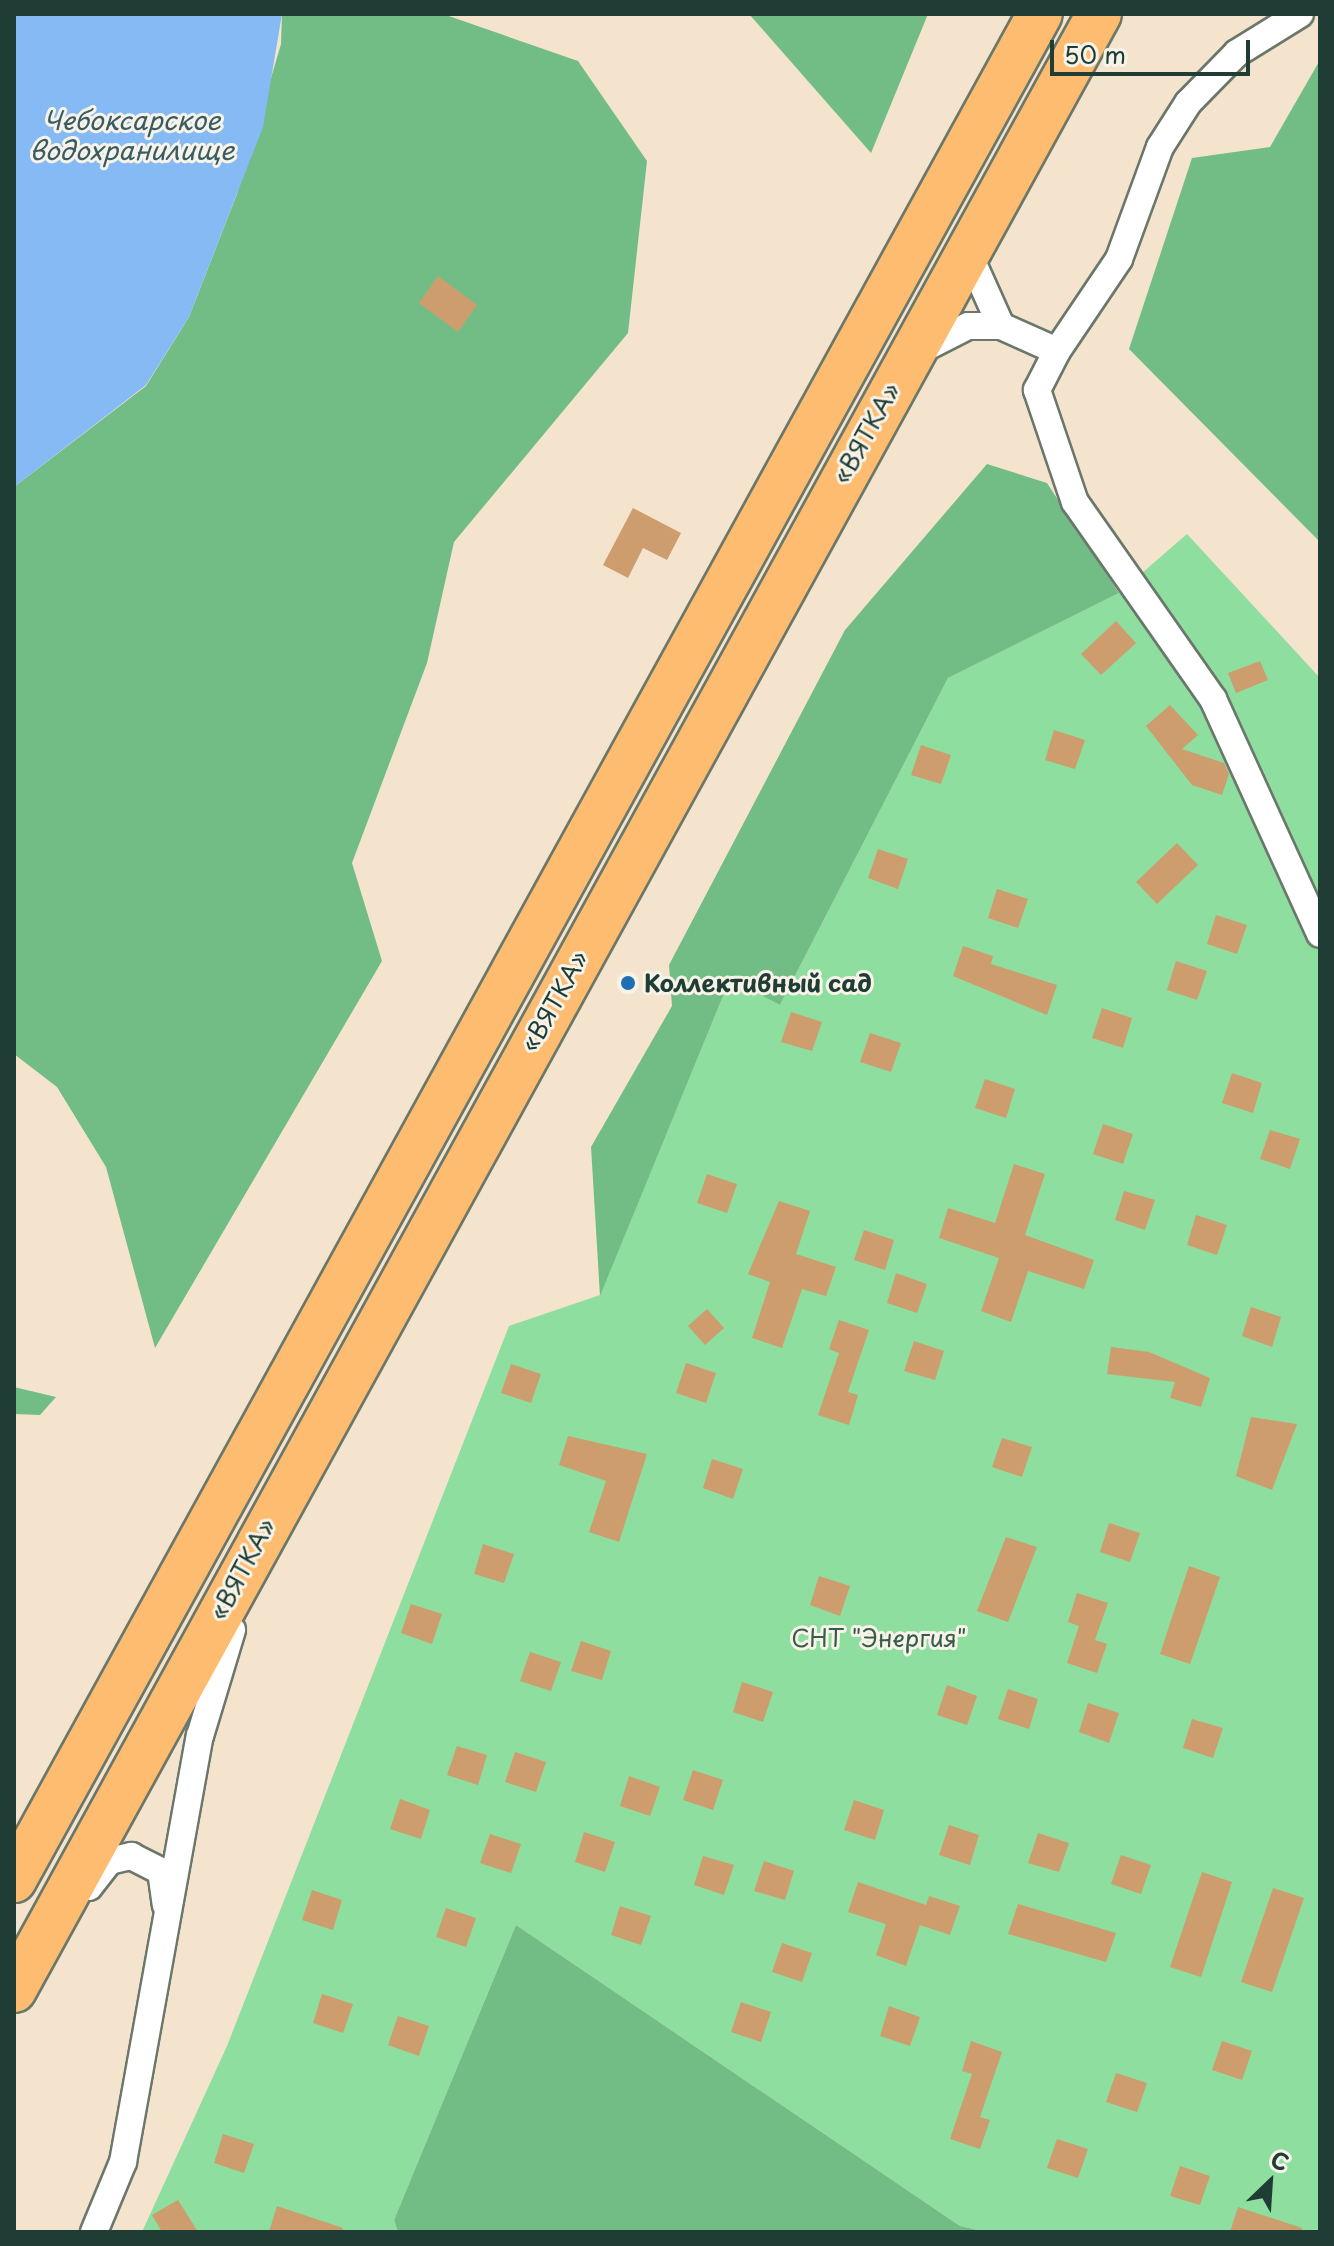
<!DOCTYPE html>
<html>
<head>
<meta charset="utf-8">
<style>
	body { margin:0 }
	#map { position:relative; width:1334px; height:2246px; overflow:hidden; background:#f5e4cd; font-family:"Playpen Sans",sans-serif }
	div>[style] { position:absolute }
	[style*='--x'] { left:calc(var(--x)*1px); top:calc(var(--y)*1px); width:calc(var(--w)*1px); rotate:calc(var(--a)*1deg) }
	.green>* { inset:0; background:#8dde9f }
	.forest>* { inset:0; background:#72bd86 }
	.water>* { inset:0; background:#86baf4 }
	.building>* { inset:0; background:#cd9d6e }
	.roads { filter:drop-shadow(2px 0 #6a776a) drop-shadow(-2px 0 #6a776a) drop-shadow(0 2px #6a776a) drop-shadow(0 -2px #6a776a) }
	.street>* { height:26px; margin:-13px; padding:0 13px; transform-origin:13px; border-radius:13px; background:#fff }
	.highway>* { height:44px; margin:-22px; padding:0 22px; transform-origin:22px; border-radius:22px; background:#fdbc6f }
	.dots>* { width:22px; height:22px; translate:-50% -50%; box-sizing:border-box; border:4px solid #f7f3e8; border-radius:50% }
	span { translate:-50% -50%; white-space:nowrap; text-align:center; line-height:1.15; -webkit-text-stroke:6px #f7f3e8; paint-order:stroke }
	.street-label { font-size:24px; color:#1f3d34 }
	.poi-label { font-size:24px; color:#1f3d34; font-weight:700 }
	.left { translate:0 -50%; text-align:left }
	.park-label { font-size:24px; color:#355d49 }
	.water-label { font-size:26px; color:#395c64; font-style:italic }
	.frame { position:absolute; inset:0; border:16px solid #1f3d34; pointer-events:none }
	.north { position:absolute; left:1230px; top:2142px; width:80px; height:80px; -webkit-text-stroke:6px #f7f3e8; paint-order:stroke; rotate:25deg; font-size:22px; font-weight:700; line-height:32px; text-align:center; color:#1f3d34 }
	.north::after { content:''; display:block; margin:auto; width:28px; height:36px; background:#1f3d34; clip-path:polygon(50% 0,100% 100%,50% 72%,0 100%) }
	.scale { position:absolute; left:1050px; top:40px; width:200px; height:36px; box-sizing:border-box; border:4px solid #1f3d34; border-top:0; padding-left:10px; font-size:24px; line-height:28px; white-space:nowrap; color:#1f3d34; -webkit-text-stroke:6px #f7f3e8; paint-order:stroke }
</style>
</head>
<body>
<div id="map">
	<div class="green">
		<div style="clip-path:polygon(1187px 534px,1320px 678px,1320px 2232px,987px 2232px,960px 2226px,516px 1925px,394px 2220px,398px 2232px,142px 2232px,227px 2046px,509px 1326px,600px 1295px,730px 979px,780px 1005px,948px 678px,1119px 593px)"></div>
	</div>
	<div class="forest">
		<div style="clip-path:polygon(282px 14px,443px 14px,578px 61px,647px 161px,628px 333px,454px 542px,427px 663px,352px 863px,382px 961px,155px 1348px,106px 1167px,57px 1087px,14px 1054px,14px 487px,146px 386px,189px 317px,237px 194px,281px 44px)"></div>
		<div style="clip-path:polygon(749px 14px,928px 14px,871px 153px)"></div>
		<div style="clip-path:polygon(1320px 60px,1320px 542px,1129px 349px,1192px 158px,1270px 147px)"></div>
		<div style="clip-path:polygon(987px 464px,1047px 483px,1119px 593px,948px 678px,780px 1005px,730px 979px,600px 1296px,591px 1147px,672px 1006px,669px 965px,845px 630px)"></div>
		<div style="clip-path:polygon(14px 1387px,56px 1397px,40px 1415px,14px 1414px)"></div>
		<div style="clip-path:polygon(516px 1925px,960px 2226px,987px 2232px,398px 2232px,394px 2220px)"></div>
	</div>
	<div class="water">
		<div style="clip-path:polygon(14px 14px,282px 14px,263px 127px,189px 317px,146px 385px,14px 487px)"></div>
	</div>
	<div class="building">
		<div style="clip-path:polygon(438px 276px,477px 305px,458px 332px,419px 303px)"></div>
		<div style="clip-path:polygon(633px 508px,681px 533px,667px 560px,643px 548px,628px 578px,603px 565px)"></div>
		<div style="clip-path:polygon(1116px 621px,1136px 643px,1101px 675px,1081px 654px)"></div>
		<div style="clip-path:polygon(1260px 661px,1268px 680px,1236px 693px,1228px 673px)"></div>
		<div style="clip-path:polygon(1170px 705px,1198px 735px,1182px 749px,1224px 763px,1229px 774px,1222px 795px,1192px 785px,1146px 726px)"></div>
		<div style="clip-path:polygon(1054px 730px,1085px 740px,1075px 769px,1045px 760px)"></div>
		<div style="clip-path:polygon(921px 745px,951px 755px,941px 784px,911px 775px)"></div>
		<div style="clip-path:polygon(1177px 843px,1198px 865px,1157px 904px,1136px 882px)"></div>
		<div style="clip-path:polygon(878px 849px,908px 859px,898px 889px,868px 878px)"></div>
		<div style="clip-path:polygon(997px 889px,1028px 899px,1018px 928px,988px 918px)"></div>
		<div style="clip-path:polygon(1216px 915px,1247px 925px,1237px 954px,1207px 944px)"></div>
		<div style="clip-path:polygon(963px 946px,993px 956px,991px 964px,1057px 985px,1047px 1015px,953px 976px)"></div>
		<div style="clip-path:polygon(1176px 961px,1207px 971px,1197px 1000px,1167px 990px)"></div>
		<div style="clip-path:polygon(1102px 1008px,1132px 1018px,1123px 1048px,1092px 1038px)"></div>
		<div style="clip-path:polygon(791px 1012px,822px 1022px,812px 1051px,781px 1042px)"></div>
		<div style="clip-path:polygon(870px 1033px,901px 1043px,891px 1072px,860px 1062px)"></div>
		<div style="clip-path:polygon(1232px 1073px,1262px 1083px,1253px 1113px,1222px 1103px)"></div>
		<div style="clip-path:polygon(985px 1079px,1015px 1089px,1006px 1118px,975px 1108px)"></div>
		<div style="clip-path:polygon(1103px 1124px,1133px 1134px,1123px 1164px,1093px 1154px)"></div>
		<div style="clip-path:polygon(1270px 1130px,1300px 1139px,1290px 1169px,1260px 1159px)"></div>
		<div style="clip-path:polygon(1014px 1164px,1045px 1174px,1025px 1235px,1094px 1260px,1084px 1289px,1028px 1271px,1011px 1322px,981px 1311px,999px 1258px,939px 1238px,948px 1208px,995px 1223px)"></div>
		<div style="clip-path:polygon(707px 1174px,737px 1184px,727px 1213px,697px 1203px)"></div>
		<div style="clip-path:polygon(1124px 1191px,1155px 1200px,1145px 1230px,1115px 1220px)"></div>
		<div style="clip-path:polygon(779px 1201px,810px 1211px,796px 1254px,836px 1267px,826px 1296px,802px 1289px,782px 1348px,752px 1338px,770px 1282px,748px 1274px)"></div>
		<div style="clip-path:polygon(1196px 1215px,1227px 1225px,1217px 1255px,1187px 1245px)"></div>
		<div style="clip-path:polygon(864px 1230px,894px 1240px,885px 1270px,854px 1260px)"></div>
		<div style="clip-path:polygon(896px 1273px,927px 1284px,917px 1313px,887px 1303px)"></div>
		<div style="clip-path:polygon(1251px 1307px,1281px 1317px,1272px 1347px,1242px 1336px)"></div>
		<div style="clip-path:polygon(707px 1309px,724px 1328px,705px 1345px,688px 1326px)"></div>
		<div style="clip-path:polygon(839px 1320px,869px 1330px,848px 1392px,858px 1395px,849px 1425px,818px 1415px,839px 1353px,829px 1349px)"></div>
		<div style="clip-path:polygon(914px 1341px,944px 1351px,935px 1380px,904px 1371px)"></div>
		<div style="clip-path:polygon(1111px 1347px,1149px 1352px,1210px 1378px,1201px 1407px,1170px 1398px,1175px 1382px,1107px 1374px)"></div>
		<div style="clip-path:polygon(686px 1363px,716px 1373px,706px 1403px,676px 1393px)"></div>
		<div style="clip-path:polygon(511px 1364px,541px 1374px,531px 1403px,501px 1393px)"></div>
		<div style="clip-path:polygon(1251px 1417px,1297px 1424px,1272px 1490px,1236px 1476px)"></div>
		<div style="clip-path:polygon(568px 1436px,647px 1454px,619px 1542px,589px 1532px,606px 1481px,559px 1465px)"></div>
		<div style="clip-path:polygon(1002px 1438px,1032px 1447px,1022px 1477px,992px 1467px)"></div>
		<div style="clip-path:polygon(712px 1459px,743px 1469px,733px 1499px,703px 1488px)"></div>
		<div style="clip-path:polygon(1109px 1523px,1140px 1533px,1130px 1562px,1100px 1552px)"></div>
		<div style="clip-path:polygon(1006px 1537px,1037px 1547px,1008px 1622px,977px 1611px)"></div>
		<div style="clip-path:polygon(483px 1544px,514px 1554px,504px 1583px,474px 1574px)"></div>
		<div style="clip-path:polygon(1189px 1566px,1220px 1577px,1190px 1664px,1160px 1654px)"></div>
		<div style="clip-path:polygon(819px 1576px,850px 1586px,840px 1616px,810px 1605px)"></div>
		<div style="clip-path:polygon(1077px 1593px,1108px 1603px,1095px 1640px,1107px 1644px,1097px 1673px,1067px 1663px,1079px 1626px,1068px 1622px)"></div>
		<div style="clip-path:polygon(411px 1604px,442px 1614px,432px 1644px,401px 1633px)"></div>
		<div style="clip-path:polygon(581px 1641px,611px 1651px,602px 1680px,571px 1671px)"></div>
		<div style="clip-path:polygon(530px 1652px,561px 1662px,551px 1691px,520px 1681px)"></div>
		<div style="clip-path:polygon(742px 1682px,773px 1692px,763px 1722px,733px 1712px)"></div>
		<div style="clip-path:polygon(947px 1685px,977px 1696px,967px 1725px,937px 1715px)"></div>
		<div style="clip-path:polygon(1008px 1689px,1038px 1699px,1029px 1729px,998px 1719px)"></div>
		<div style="clip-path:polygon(1088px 1703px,1119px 1713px,1109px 1743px,1079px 1732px)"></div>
		<div style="clip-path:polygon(1192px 1719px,1223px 1728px,1213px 1758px,1183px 1748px)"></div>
		<div style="clip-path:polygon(457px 1746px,487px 1755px,478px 1785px,447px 1775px)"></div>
		<div style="clip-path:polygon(515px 1752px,546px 1762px,536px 1792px,505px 1782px)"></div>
		<div style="clip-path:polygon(693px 1770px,723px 1780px,713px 1810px,683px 1800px)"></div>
		<div style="clip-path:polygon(629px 1776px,660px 1787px,650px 1816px,620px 1806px)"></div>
		<div style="clip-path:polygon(400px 1799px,430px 1810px,421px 1839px,390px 1829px)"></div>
		<div style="clip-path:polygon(854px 1800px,884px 1810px,875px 1840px,844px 1830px)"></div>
		<div style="clip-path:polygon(949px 1825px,979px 1835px,970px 1865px,939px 1855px)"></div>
		<div style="clip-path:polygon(584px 1832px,615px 1842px,605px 1872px,575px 1862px)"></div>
		<div style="clip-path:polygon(1038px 1833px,1069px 1843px,1059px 1872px,1028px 1863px)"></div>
		<div style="clip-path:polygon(490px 1834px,521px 1844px,511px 1873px,480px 1863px)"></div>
		<div style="clip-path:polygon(1121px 1855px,1151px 1865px,1141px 1894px,1111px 1884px)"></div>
		<div style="clip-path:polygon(703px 1856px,734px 1865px,724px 1895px,694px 1885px)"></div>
		<div style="clip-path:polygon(764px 1861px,794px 1871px,785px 1900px,754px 1891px)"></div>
		<div style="clip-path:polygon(1202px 1872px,1232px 1882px,1201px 1977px,1170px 1967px)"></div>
		<div style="clip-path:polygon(858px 1882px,926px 1905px,929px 1896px,960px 1906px,950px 1935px,920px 1925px,906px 1966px,876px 1955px,886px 1924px,848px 1912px)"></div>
		<div style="clip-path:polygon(1273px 1888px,1304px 1898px,1272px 1992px,1241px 1982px)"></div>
		<div style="clip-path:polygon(312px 1890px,342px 1900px,333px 1930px,302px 1920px)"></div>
		<div style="clip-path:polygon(1018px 1904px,1116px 1933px,1106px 1962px,1008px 1934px)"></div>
		<div style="clip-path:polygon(620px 1906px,651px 1916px,641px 1945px,611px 1935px)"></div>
		<div style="clip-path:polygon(446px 1908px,476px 1918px,466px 1947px,436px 1937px)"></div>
		<div style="clip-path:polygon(782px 1943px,812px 1953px,802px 1982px,772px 1972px)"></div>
		<div style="clip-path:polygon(322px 1994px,353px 2004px,343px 2033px,313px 2023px)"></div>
		<div style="clip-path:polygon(741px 2002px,771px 2012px,761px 2042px,731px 2032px)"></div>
		<div style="clip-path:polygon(889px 2006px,920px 2017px,910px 2046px,880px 2036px)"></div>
		<div style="clip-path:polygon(398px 2016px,429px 2026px,419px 2056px,388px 2045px)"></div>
		<div style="clip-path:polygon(971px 2041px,1002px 2052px,980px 2117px,990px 2120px,980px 2149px,950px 2139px,972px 2074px,962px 2071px)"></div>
		<div style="clip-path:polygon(1222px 2041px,1252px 2051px,1242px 2080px,1212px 2070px)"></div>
		<div style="clip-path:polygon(1116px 2073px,1147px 2083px,1137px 2112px,1106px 2102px)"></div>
		<div style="clip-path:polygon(223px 2134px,254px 2144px,244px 2173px,214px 2163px)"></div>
		<div style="clip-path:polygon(1057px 2139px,1088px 2149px,1078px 2178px,1047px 2168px)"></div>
		<div style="clip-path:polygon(1180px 2166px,1210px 2176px,1200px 2205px,1170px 2196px)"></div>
		<div style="clip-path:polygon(178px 2200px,198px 2232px,162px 2232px,152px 2215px)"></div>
		<div style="clip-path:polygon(277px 2206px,343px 2228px,342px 2232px,269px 2232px)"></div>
		<div style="clip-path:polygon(1238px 2207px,1302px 2228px,1301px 2232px,1230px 2232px)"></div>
	</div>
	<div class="roads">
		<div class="street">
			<div style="--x:967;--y:250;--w:83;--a:65.9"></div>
			<div style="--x:919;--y:351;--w:55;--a:-27"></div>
			<div style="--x:968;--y:326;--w:33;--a:0"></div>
			<div style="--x:1001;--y:326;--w:61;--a:24.1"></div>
			<div style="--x:1057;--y:351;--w:111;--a:-56"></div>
			<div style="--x:1119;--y:259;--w:119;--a:-69.9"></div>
			<div style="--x:1160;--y:147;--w:52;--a:-57.5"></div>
			<div style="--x:1188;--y:103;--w:70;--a:-45.6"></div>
			<div style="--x:1237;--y:53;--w:74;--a:-31.8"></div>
			<div style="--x:1057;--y:351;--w:44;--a:117.1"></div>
			<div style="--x:1037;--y:390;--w:118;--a:71.3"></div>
			<div style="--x:1075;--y:502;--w:241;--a:55"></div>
			<div style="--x:1213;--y:699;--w:258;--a:65.5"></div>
			<div style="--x:89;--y:1887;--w:33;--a:-52"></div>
			<div style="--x:109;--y:1861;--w:23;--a:-13"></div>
			<div style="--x:131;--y:1856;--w:34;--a:27"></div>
			<div style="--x:161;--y:1871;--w:34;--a:82"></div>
			<div style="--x:94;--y:2232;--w:76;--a:-67.5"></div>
			<div style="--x:123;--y:2162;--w:433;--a:-79.8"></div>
			<div style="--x:200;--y:1736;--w:111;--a:-73.2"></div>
		</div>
		<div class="highway">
			<div style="--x:14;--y:1880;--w:2129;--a:-61.2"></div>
			<div style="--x:14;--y:1990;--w:2254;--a:-61.23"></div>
		</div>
	</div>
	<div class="dots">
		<div style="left:628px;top:983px;background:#1f6fb2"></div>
	</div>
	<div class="street-label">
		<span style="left:866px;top:433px;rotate:-61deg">«ВЯТКА»</span>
		<span style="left:554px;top:1001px;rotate:-61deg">«ВЯТКА»</span>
		<span style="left:242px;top:1569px;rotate:-62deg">«ВЯТКА»</span>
	</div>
	<div class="poi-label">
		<span class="left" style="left:644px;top:983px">Коллективный сад</span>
	</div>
	<div class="park-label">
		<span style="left:879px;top:1638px">СНТ "Энергия"</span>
	</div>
	<div class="water-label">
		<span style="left:132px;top:135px">Чебоксарское<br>водохранилище</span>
	</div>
	<div class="frame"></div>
	<div class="north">С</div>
	<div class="scale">50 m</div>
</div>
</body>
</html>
